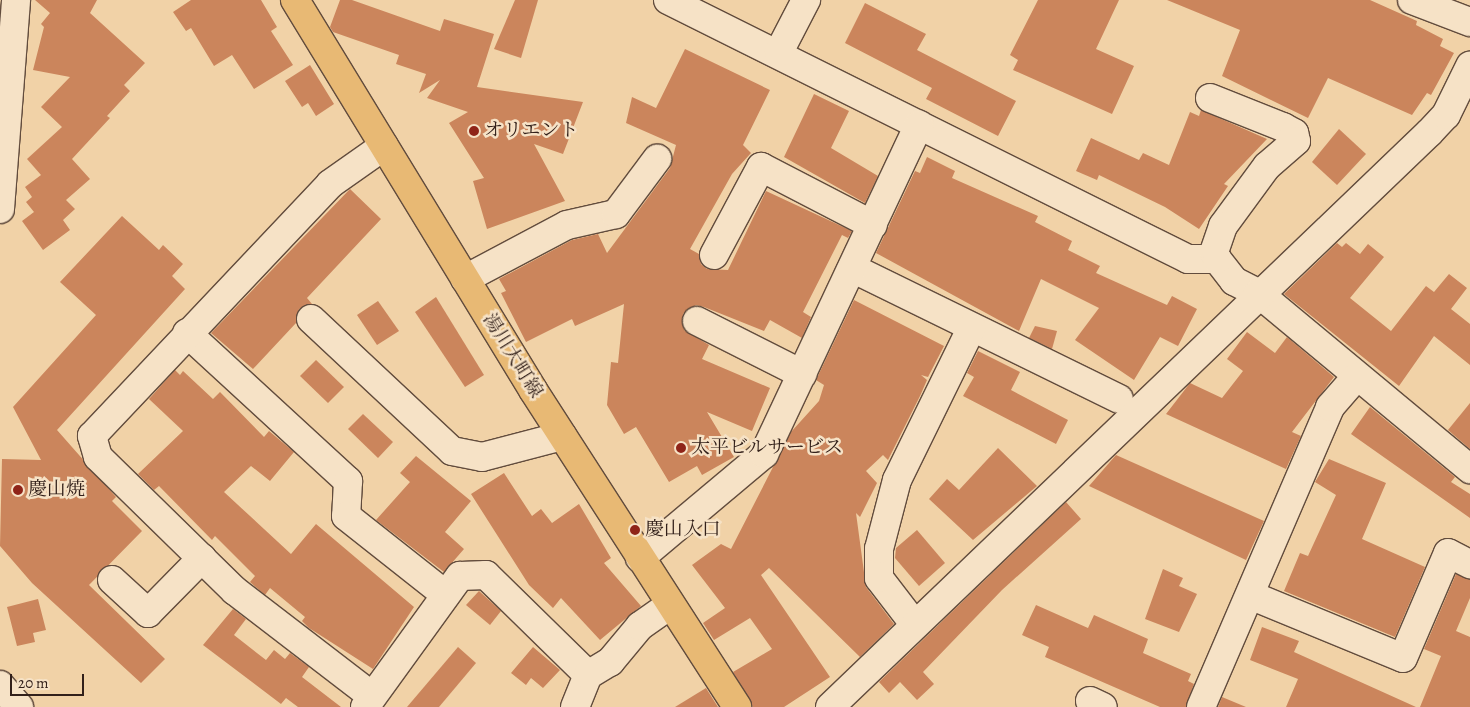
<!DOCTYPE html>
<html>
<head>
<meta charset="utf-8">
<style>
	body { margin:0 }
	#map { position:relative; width:1470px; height:707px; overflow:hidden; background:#f1d2a7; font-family:Alegreya,"Noto Serif JP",serif }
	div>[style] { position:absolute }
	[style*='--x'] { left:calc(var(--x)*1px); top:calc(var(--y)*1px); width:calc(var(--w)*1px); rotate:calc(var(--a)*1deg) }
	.building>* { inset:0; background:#cb855c }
	.roads { filter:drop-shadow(1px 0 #624c3d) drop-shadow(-1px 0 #624c3d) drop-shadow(0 1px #624c3d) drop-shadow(0 -1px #624c3d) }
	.minor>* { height:28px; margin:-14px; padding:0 14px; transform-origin:14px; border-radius:14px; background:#f6e2c6 }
	.major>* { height:28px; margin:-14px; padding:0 14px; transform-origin:14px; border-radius:14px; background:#e8b974 }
	.dots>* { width:14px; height:14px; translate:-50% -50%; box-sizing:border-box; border:2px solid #f6e2c6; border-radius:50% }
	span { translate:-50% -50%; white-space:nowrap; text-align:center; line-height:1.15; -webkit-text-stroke:5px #f6e2c6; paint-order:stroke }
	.poi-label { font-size:19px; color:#32201a }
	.left { translate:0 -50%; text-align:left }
	.street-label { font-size:19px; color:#32201a }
	.scale { position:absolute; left:10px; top:674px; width:74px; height:22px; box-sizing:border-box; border:2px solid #32201a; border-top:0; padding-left:6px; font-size:15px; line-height:18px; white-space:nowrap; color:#32201a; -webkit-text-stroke:4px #f6e2c6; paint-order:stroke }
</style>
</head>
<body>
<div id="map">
	<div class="building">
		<div style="clip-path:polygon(35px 0,97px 0,90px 13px,145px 63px,124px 85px,130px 91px,107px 116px,110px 118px,72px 159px,90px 179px,66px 200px,75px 209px,63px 220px,70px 230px,43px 250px,22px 221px,34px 212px,26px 202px,32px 197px,25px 187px,41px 175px,27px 159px,62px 127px,41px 107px,70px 77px,33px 70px,44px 27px,41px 24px,50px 13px)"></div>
		<div style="clip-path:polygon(191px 0,261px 0,277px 27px,271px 31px,293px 65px,254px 89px,232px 55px,214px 66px,191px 28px,186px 31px,173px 12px)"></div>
		<div style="clip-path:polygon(340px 0,352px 0,440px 31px,444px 19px,494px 34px,477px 87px,583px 102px,563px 154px,534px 144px,565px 201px,487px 229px,473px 181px,484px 178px,449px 123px,468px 112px,427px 98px,440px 80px,419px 93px,426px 74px,396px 64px,399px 55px,333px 32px,330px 27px)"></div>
		<div style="clip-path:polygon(515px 0,538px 0,521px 58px,494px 49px)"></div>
		<div style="clip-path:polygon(1038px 0,1119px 0,1096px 49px,1134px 66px,1112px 114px,1013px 70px,1018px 60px,1010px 55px)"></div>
		<div style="clip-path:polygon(1167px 0,1370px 0,1417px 21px,1416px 25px,1443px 39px,1440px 46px,1454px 53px,1431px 95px,1427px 93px,1412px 115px,1328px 78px,1308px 118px,1222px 76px,1240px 30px)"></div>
		<div style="clip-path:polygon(865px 3px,926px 34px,917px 50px,1016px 101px,998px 136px,926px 99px,932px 88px,845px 43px)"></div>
		<div style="clip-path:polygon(685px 49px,770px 90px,743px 145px,751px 153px,732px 174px,690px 249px,699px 254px,701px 264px,707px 269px,728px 270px,766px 191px,852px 231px,848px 238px,842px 235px,803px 312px,811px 317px,802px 338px,770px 320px,764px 331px,704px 307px,696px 305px,683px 314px,684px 330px,709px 345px,702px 359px,770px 388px,752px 431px,707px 412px,734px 457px,702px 475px,697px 466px,669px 482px,636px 427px,624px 434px,607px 405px,611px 362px,618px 363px,624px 304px,575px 326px,572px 319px,526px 342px,501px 293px,506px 291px,499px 279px,572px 240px,598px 234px,607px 253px,670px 168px,676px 145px,626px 123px,632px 97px,656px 108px)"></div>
		<div style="clip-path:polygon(310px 65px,334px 104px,316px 116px,308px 103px,302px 107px,285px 81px)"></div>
		<div style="clip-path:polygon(814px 94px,849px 111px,831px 148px,878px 176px,865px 203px,784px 157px)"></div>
		<div style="clip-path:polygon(1201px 110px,1267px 139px,1224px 184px,1228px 186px,1199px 229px,1165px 207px,1099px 175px,1097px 180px,1076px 171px,1091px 138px,1139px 160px,1143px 153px,1169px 165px,1190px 112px,1199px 116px)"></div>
		<div style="clip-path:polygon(1339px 129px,1366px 154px,1337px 185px,1312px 162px)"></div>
		<div style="clip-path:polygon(927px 157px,955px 171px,952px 178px,1038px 216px,1035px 222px,1072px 241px,1068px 250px,1100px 266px,1096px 273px,1167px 305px,1172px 296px,1197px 309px,1178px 346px,1160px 337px,1134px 380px,1075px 340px,1099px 308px,1041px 279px,1019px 331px,876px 253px,915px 171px,920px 173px)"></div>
		<div style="clip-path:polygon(350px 189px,381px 219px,307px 298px,312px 304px,299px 309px,296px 323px,253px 369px,211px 333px)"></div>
		<div style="clip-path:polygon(122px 216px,159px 250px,163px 245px,183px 264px,172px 276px,185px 289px,57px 430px,116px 497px,112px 501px,142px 531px,89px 585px,165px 659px,141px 683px,32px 583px,0 546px,2px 459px,41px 460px,13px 407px,96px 315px,60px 282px)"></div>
		<div style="clip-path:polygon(1337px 243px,1342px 247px,1346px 243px,1360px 254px,1368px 244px,1384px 257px,1350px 298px,1391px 331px,1426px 286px,1434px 292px,1449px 274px,1467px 288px,1451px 309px,1470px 324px,1470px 365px,1434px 336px,1399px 386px,1284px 294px)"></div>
		<div style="clip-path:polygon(436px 297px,484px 375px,465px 387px,415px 312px)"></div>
		<div style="clip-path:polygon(854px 300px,944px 346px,928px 377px,921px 375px,927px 380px,920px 396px,888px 460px,883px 455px,866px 471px,877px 483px,860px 517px,856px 513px,866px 587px,894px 624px,860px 657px,769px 568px,761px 575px,830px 677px,784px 707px,753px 707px,733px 672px,772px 649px,750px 618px,714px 640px,703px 623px,725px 608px,692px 565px,721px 544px,731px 549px,791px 432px,819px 401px,824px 385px,816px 380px)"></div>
		<div style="clip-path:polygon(378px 301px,399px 331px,377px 345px,357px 315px)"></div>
		<div style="clip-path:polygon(1035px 326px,1057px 331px,1052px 349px,1029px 338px)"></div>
		<div style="clip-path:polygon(1247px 332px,1275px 353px,1287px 337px,1334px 377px,1292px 432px,1301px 436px,1286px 469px,1166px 414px,1190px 383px,1222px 398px,1243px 371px,1227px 359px)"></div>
		<div style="clip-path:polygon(978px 351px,1020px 372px,1011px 390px,1068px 420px,1056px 444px,963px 396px,974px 377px,967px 373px)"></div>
		<div style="clip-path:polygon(316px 360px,344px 387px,328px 403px,300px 376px)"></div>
		<div style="clip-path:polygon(175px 370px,180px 375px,183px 371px,213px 399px,220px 392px,264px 437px,269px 431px,294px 452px,270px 481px,251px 466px,224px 492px,291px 554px,316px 524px,414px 607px,373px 669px,309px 628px,302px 621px,305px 617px,270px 588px,265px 595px,250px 582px,255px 576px,215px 536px,212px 540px,159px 486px,154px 490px,138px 474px,183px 431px,149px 399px)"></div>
		<div style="clip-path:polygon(1470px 403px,1470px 449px,1448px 430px)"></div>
		<div style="clip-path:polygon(1370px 407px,1455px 477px,1451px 482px,1470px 494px,1470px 518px,1351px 434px)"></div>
		<div style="clip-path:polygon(363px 414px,393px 442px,378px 458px,348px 429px)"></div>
		<div style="clip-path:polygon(998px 448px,1037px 486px,973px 540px,929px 499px,947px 479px,959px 490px)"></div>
		<div style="clip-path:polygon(1116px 455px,1264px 521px,1246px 560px,1089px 486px)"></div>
		<div style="clip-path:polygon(416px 456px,471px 501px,445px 532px,464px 549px,444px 572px,376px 520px,410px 482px,400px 473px)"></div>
		<div style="clip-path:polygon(1329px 459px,1386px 483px,1362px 539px,1425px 567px,1395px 637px,1284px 591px,1300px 553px,1308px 556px,1336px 495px,1315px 482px)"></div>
		<div style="clip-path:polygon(504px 473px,532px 516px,541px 509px,552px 523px,579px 504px,611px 558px,604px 563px,641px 606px,600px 640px,561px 598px,553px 608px,529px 585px,471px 494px)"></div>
		<div style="clip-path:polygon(1066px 502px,1081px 519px,1002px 590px,923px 672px,934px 684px,917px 700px,900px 682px,889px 693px,879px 682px)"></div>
		<div style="clip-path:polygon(917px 530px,945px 563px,919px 586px,895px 558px,896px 548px)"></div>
		<div style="clip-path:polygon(1163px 569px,1183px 578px,1179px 586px,1197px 594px,1179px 632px,1145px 619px)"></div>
		<div style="clip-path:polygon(1456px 574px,1470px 579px,1470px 598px,1456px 631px,1470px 637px,1470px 707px,1420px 707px,1441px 656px,1424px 649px)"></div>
		<div style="clip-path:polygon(479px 591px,501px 611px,490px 625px,466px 605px)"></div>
		<div style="clip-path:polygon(38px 599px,46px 630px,33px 633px,35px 642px,17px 646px,7px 607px)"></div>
		<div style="clip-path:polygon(1036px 605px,1088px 628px,1094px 615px,1148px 639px,1143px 653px,1191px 674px,1188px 681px,1194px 684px,1186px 707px,1160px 707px,1045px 657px,1049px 647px,1022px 635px)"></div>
		<div style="clip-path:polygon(233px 609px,246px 619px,234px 635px,266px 660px,274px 650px,285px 659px,290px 653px,309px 667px,302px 677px,341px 707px,298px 707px,286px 698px,281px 704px,203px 645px)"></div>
		<div style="clip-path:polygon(1262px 627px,1299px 641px,1294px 652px,1416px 707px,1286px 707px,1298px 679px,1250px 660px)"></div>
		<div style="clip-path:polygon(458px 647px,476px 663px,439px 707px,407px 707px)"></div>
		<div style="clip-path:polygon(533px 647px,560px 670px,543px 688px,531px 678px,526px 685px,511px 673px)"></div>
		<div style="clip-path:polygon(706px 688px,718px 707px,675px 707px)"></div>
		<div style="clip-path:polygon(1222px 697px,1246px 707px,1218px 707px)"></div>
	</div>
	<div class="roads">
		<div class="minor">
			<div style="--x:668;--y:0;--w:581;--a:26.48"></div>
			<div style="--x:1188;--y:259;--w:29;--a:0"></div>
			<div style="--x:1412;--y:0;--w:62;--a:20.8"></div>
			<div style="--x:779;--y:52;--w:59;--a:-62.6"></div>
			<div style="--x:1210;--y:98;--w:79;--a:21.7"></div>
			<div style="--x:1283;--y:127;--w:13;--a:29"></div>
			<div style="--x:1294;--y:133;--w:8;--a:76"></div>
			<div style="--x:1296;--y:141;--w:38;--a:139"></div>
			<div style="--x:1267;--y:166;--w:74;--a:126.3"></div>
			<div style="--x:1223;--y:226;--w:28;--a:109"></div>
			<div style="--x:1214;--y:252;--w:8;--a:67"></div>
			<div style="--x:1217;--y:259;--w:28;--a:52"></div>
			<div style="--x:1234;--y:281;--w:27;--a:27"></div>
			<div style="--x:1258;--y:293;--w:276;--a:39.7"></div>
			<div style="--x:0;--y:209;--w:210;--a:-85.6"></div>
			<div style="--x:714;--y:255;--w:100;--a:-61.9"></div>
			<div style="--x:761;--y:167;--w:126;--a:27.4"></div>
			<div style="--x:852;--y:268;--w:297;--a:26.1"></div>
			<div style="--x:465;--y:279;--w:115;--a:-27.9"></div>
			<div style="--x:567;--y:225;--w:50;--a:-12.7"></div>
			<div style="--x:616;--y:214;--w:69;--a:-53.3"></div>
			<div style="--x:311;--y:319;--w:193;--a:43.1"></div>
			<div style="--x:452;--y:451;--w:31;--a:11"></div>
			<div style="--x:482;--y:457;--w:83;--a:-14.7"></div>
			<div style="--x:697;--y:321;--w:118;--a:26.8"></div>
			<div style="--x:187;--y:333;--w:219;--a:42.6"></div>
			<div style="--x:348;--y:481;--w:35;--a:93"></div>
			<div style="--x:346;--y:516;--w:127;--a:38.3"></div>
			<div style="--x:640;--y:558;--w:162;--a:-40"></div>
			<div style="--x:764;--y:454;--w:364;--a:-64.8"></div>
			<div style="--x:112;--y:580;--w:49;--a:42.5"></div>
			<div style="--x:148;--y:613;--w:77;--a:-45.5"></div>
			<div style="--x:1250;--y:595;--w:165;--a:22.4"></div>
			<div style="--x:1403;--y:658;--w:114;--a:-66.8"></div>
			<div style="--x:1448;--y:553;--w:25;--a:27"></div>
			<div style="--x:915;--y:625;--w:59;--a:-127.5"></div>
			<div style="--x:879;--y:578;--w:29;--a:-90"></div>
			<div style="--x:879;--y:549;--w:71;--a:-75.4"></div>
			<div style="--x:897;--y:480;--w:170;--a:-63.9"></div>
			<div style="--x:0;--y:685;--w:29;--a:49"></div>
			<div style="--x:372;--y:696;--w:173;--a:-142.5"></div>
			<div style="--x:235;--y:591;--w:192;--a:-135.6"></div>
			<div style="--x:98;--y:457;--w:22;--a:-106"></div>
			<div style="--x:92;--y:436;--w:347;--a:-46.6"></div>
			<div style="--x:330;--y:184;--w:66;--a:-35.1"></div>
			<div style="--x:1090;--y:701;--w:14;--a:25"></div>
			<div style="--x:365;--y:707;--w:162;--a:-54.1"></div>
			<div style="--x:460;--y:576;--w:26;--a:-2"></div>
			<div style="--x:486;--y:575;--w:143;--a:44.4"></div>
			<div style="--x:575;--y:707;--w:35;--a:-68"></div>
			<div style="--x:588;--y:675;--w:26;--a:-31"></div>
			<div style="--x:610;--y:662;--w:47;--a:-50.2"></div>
			<div style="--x:640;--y:626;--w:37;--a:-35"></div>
			<div style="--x:830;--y:707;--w:830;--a:-43.78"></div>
			<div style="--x:1429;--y:133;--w:25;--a:-47"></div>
			<div style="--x:1446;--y:115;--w:55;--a:-63.9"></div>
			<div style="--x:1201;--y:707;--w:327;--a:-66.7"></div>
			<div style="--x:1330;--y:407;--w:40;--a:-49"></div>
		</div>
		<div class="major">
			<div style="--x:295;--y:0;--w:457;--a:58.6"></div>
			<div style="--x:533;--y:390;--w:377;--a:57.2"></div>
		</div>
	</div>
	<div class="dots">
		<div style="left:474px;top:131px;background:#8f2418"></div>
		<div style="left:681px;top:448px;background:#8f2418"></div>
		<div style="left:18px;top:490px;background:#8f2418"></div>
		<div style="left:635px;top:530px;background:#8f2418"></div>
	</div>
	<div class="poi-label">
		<span class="left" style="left:484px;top:131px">オリエント</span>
		<span class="left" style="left:691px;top:448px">太平ビルサービス</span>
		<span class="left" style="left:28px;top:490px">慶山焼</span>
		<span class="left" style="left:645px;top:530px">慶山入口</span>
	</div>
	<div class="street-label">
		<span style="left:512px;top:356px;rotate:58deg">湯川大町線</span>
	</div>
	<div class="scale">20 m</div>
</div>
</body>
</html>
